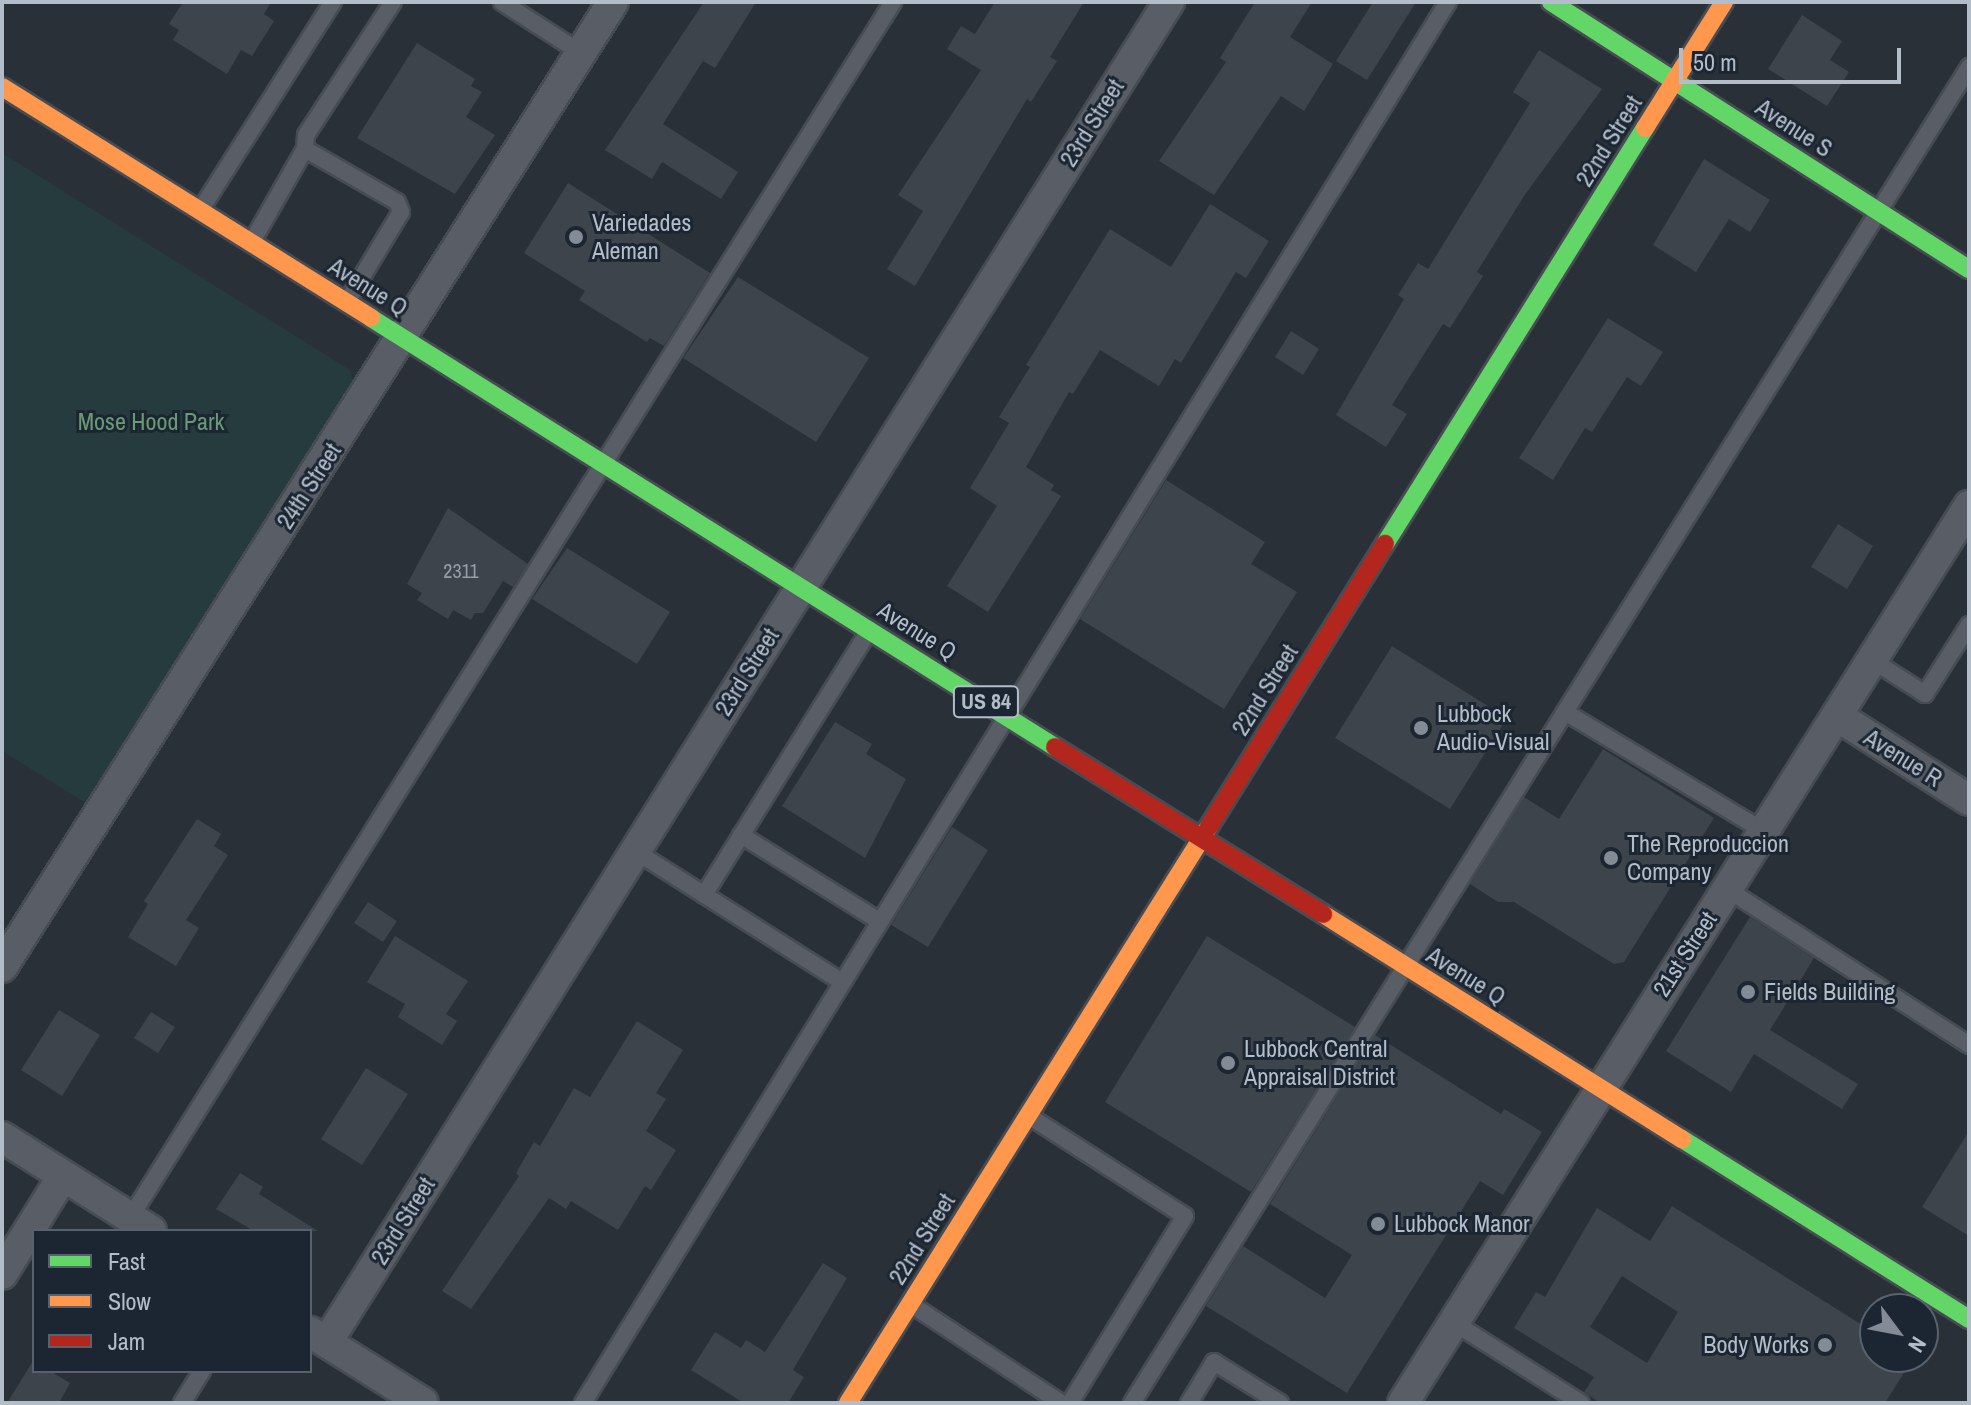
<!DOCTYPE html>
<html>
<head>
<meta charset="utf-8">
<style>
	body { margin:0 }
	#map { position:relative; width:1971px; height:1405px; overflow:hidden; background:#293038; font-family:"Archivo Narrow",sans-serif }
	div>[style] { position:absolute }
	[style*='--x'] { left:calc(var(--x)*1px); top:calc(var(--y)*1px); width:calc(var(--w)*1px); rotate:calc(var(--a)*1deg) }
	.green>* { inset:0; background:#263b3e }
	.building>* { inset:0; background:#3e444b }
	.roads { filter:drop-shadow(2px 0 #474c53) drop-shadow(-2px 0 #474c53) drop-shadow(0 2px #474c53) drop-shadow(0 -2px #474c53) }
	.lane>* { height:16px; margin:-8px; padding:0 8px; transform-origin:8px; border-radius:8px; background:#595e66 }
	.street>* { height:30px; margin:-15px; padding:0 15px; transform-origin:15px; border-radius:15px; background:#595e66 }
	.fast>* { height:18px; margin:-9px; padding:0 9px; transform-origin:9px; border-radius:9px; background:#63d668 }
	.slow>* { height:18px; margin:-9px; padding:0 9px; transform-origin:9px; border-radius:9px; background:#ff974d }
	.jam>* { height:18px; margin:-9px; padding:0 9px; transform-origin:9px; border-radius:9px; background:#b3261e }
	.dots>* { width:22px; height:22px; translate:-50% -50%; box-sizing:border-box; border:4px solid #1c2633; border-radius:50% }
	span { translate:-50% -50%; white-space:nowrap; text-align:center; line-height:1.15; -webkit-text-stroke:6px #1c2633; paint-order:stroke }
	.number-label { font-size:20px; color:#969eaa }
	.number-label span { -webkit-text-stroke-width:0 }
	.shield-label span { padding:2px 6px; background:#1c2633; border:2px solid; border-radius:6px; -webkit-text-stroke-width:0 }
	.shield-label { font-size:22px; color:#b3bcc9; font-weight:700 }
	.street-label { font-size:24px; color:#b3bcc9 }
	.poi-label { font-size:24px; color:#b3bcc9 }
	.left { translate:0 -50%; text-align:left }
	.right { translate:-100% -50%; text-align:right }
	.park-label { font-size:24px; color:#699b73 }
	.frame { position:absolute; inset:0; border:4px solid #b3bcc9; pointer-events:none }
	.legend { position:absolute; left:32px; top:1229px; width:280px; height:144px; box-sizing:border-box; background:#1c2633; border:2px solid #58626f; margin:0; padding:10px 14px; list-style:none; font-size:24px; color:#b3bcc9 }
	.legend li { display:flex; align-items:center; gap:16px; height:40px }
	.legend b { width:40px; border:2px solid #58626f }
	.north { position:absolute; left:1859px; top:1293px; width:80px; height:80px; box-sizing:border-box; background:#1c2633; border:2px solid #58626f; border-radius:50%; rotate:122deg; font-size:22px; font-weight:700; line-height:32px; text-align:center; color:#b3bcc9 }
	.north::after { content:''; display:block; margin:auto; width:28px; height:36px; background:#838b96; clip-path:polygon(50% 0,100% 100%,50% 72%,0 100%) }
	.scale { position:absolute; left:1679px; top:48px; width:222px; height:36px; box-sizing:border-box; border:4px solid #b3bcc9; border-top:0; padding-left:10px; font-size:24px; line-height:28px; white-space:nowrap; color:#b3bcc9; -webkit-text-stroke:6px #1c2633; paint-order:stroke }
</style>
</head>
<body>
<div id="map">
	<div class="green">
		<div style="clip-path:polygon(2px 153px,350px 370px,353px 380px,89px 805px,2px 751px)"></div>
	</div>
	<div class="building">
		<div style="clip-path:polygon(183px 2px,271px 2px,264px 14px,274px 21px,252px 56px,241px 50px,227px 74px,173px 40px,179px 30px,169px 24px)"></div>
		<div style="clip-path:polygon(704px 2px,756px 2px,715px 68px,703px 61px,663px 124px,738px 172px,721px 199px,662px 162px,652px 179px,605px 150px)"></div>
		<div style="clip-path:polygon(995px 2px,1084px 2px,1050px 57px,1057px 61px,1031px 102px,1027px 99px,915px 286px,887px 269px,923px 211px,898px 195px,981px 70px,947px 49px,961px 26px,975px 34px)"></div>
		<div style="clip-path:polygon(1255px 2px,1312px 2px,1290px 37px,1333px 64px,1304px 111px,1281px 96px,1214px 195px,1159px 161px,1226px 62px,1220px 58px)"></div>
		<div style="clip-path:polygon(1373px 2px,1416px 2px,1367px 80px,1336px 61px)"></div>
		<div style="clip-path:polygon(1802px 15px,1842px 41px,1830px 60px,1849px 72px,1827px 106px,1768px 69px)"></div>
		<div style="clip-path:polygon(417px 43px,475px 79px,471px 86px,482px 92px,466px 117px,495px 135px,455px 194px,357px 138px)"></div>
		<div style="clip-path:polygon(1539px 50px,1602px 89px,1524px 196px,1477px 272px,1483px 276px,1450px 328px,1443px 324px,1392px 405px,1407px 414px,1386px 447px,1336px 415px,1404px 299px,1398px 295px,1418px 263px,1428px 269px,1530px 103px,1513px 92px)"></div>
		<div style="clip-path:polygon(1704px 159px,1770px 200px,1750px 232px,1729px 219px,1696px 272px,1653px 245px)"></div>
		<div style="clip-path:polygon(568px 183px,710px 273px,664px 346px,650px 338px,647px 342px,579px 300px,585px 291px,524px 253px)"></div>
		<div style="clip-path:polygon(1210px 204px,1269px 241px,1246px 278px,1236px 272px,1181px 363px,1175px 359px,1159px 386px,1100px 350px,1073px 394px,1069px 392px,1026px 467px,1054px 485px,1051px 490px,1061px 496px,988px 612px,947px 586px,997px 506px,970px 488px,1009px 423px,999px 417px,1030px 367px,1026px 365px,1110px 229px,1171px 267px)"></div>
		<div style="clip-path:polygon(738px 277px,869px 358px,816px 442px,683px 358px)"></div>
		<div style="clip-path:polygon(1608px 318px,1663px 352px,1641px 386px,1627px 377px,1592px 432px,1585px 428px,1553px 480px,1519px 458px)"></div>
		<div style="clip-path:polygon(1291px 331px,1319px 349px,1303px 375px,1275px 357px)"></div>
		<div style="clip-path:polygon(1166px 480px,1265px 542px,1251px 564px,1297px 592px,1224px 709px,1080px 619px)"></div>
		<div style="clip-path:polygon(448px 508px,528px 564px,513px 587px,503px 581px,483px 613px,475px 613px,471px 620px,453px 610px,448px 619px,417px 600px,422px 593px,407px 584px)"></div>
		<div style="clip-path:polygon(1838px 524px,1873px 546px,1847px 589px,1811px 567px)"></div>
		<div style="clip-path:polygon(567px 548px,670px 612px,637px 664px,532px 599px)"></div>
		<div style="clip-path:polygon(1392px 646px,1507px 718px,1450px 809px,1335px 738px)"></div>
		<div style="clip-path:polygon(835px 722px,872px 744px,866px 754px,906px 779px,865px 858px,782px 806px)"></div>
		<div style="clip-path:polygon(1603px 749px,1714px 818px,1624px 962px,1614px 964px,1514px 902px,1498px 902px,1470px 884px,1524px 797px,1559px 819px)"></div>
		<div style="clip-path:polygon(197px 819px,221px 834px,214px 846px,228px 855px,186px 920px,199px 928px,176px 966px,128px 937px,148px 904px,144px 901px)"></div>
		<div style="clip-path:polygon(952px 827px,988px 850px,928px 947px,891px 925px)"></div>
		<div style="clip-path:polygon(368px 902px,397px 921px,383px 942px,354px 923px)"></div>
		<div style="clip-path:polygon(1750px 917px,1814px 958px,1770px 1030px,1858px 1084px,1842px 1109px,1754px 1054px,1731px 1092px,1666px 1051px)"></div>
		<div style="clip-path:polygon(395px 936px,468px 981px,446px 1014px,457px 1021px,442px 1045px,398px 1017px,405px 1004px,367px 982px)"></div>
		<div style="clip-path:polygon(1207px 936px,1355px 1027px,1251px 1192px,1105px 1102px)"></div>
		<div style="clip-path:polygon(59px 1010px,100px 1035px,62px 1096px,21px 1070px)"></div>
		<div style="clip-path:polygon(151px 1012px,175px 1027px,158px 1053px,134px 1038px)"></div>
		<div style="clip-path:polygon(637px 1021px,683px 1050px,656px 1093px,666px 1099px,646px 1131px,676px 1150px,651px 1190px,645px 1186px,618px 1230px,571px 1201px,566px 1209px,549px 1198px,471px 1309px,442px 1291px,519px 1176px,516px 1173px,534px 1142px,540px 1146px,574px 1088px,590px 1097px)"></div>
		<div style="clip-path:polygon(1375px 1035px,1501px 1114px,1504px 1109px,1542px 1132px,1503px 1195px,1480px 1181px,1347px 1393px,1206px 1306px,1243px 1246px,1325px 1298px,1352px 1255px,1270px 1204px)"></div>
		<div style="clip-path:polygon(366px 1068px,408px 1094px,362px 1165px,321px 1139px)"></div>
		<div style="clip-path:polygon(1969px 1131px,1969px 1236px,1922px 1207px)"></div>
		<div style="clip-path:polygon(240px 1173px,263px 1187px,259px 1194px,318px 1231px,254px 1231px,216px 1209px)"></div>
		<div style="clip-path:polygon(evenodd,1672px 1206px,1875px 1333px,1875px 1357px,1914px 1357px,1885px 1403px,1600px 1403px,1584px 1392px,1594px 1377px,1514px 1328px,1536px 1292px,1545px 1297px,1597px 1208px,1650px 1241px,1672px 1206px,1622px 1276px,1678px 1312px,1647px 1363px,1590px 1327px,1622px 1276px)"></div>
		<div style="clip-path:polygon(823px 1263px,847px 1278px,793px 1370px,804px 1377px,788px 1403px,744px 1403px,691px 1370px,715px 1332px,741px 1348px,746px 1340px,765px 1352px)"></div>
		<div style="clip-path:polygon(33px 1361px,34px 1371px,50px 1371px,70px 1383px,59px 1403px,7px 1403px)"></div>
	</div>
	<div class="roads">
		<div class="lane">
			<div style="--x:502;--y:2;--w:94;--a:32.8"></div>
			<div style="--x:305;--y:149;--w:14;--a:-86"></div>
			<div style="--x:306;--y:135;--w:159;--a:-56.8"></div>
			<div style="--x:201;--y:209;--w:246;--a:-57.5"></div>
			<div style="--x:253;--y:240;--w:105;--a:-60.3"></div>
			<div style="--x:305;--y:149;--w:106;--a:29.9"></div>
			<div style="--x:397;--y:202;--w:11;--a:68"></div>
			<div style="--x:401;--y:212;--w:103;--a:121.1"></div>
			<div style="--x:1872;--y:660;--w:63;--a:32.7"></div>
			<div style="--x:1925;--y:694;--w:82;--a:-57.5"></div>
			<div style="--x:1565;--y:712;--w:232;--a:30.9"></div>
			<div style="--x:741;--y:835;--w:163;--a:31.9"></div>
			<div style="--x:635;--y:851;--w:245;--a:32.3"></div>
			<div style="--x:1727;--y:889;--w:288;--a:32.8"></div>
			<div style="--x:704;--y:895;--w:311;--a:-58"></div>
			<div style="--x:1029;--y:1116;--w:185;--a:32.7"></div>
			<div style="--x:1185;--y:1216;--w:220;--a:121.6"></div>
			<div style="--x:130;--y:1218;--w:1436;--a:-57.89"></div>
			<div style="--x:912;--y:1305;--w:178;--a:33.3"></div>
			<div style="--x:1453;--y:1322;--w:151;--a:32.3"></div>
			<div style="--x:182;--y:1403;--w:38;--a:-58"></div>
			<div style="--x:583;--y:1403;--w:1647;--a:-58.31"></div>
			<div style="--x:1132;--y:1403;--w:1577;--a:-57.93"></div>
			<div style="--x:1189;--y:1403;--w:48;--a:-58.6"></div>
			<div style="--x:1214;--y:1362;--w:78;--a:31.8"></div>
		</div>
		<div class="street">
			<div style="--x:1837;--y:716;--w:156;--a:32.5"></div>
			<div style="--x:2;--y:967;--w:1142;--a:-57.66"></div>
			<div style="--x:2;--y:1137;--w:176;--a:32.2"></div>
			<div style="--x:2;--y:1274;--w:115;--a:-58.1"></div>
			<div style="--x:310;--y:1332;--w:133;--a:32.1"></div>
			<div style="--x:327;--y:1342;--w:1583;--a:-57.86"></div>
			<div style="--x:1403;--y:1403;--w:1061;--a:-57.75"></div>
		</div>
		<div class="fast">
			<div style="--x:1551;--y:2;--w:496;--a:32.6"></div>
			<div style="--x:371;--y:318;--w:807;--a:32.1"></div>
			<div style="--x:1385;--y:544;--w:491;--a:-58"></div>
			<div style="--x:1682;--y:1139;--w:339;--a:32.1"></div>
		</div>
		<div class="slow">
			<div style="--x:2;--y:87;--w:435;--a:32"></div>
			<div style="--x:1645;--y:128;--w:149;--a:-57.9"></div>
			<div style="--x:1323;--y:914;--w:424;--a:32.1"></div>
			<div style="--x:848;--y:1403;--w:678;--a:-57.95"></div>
		</div>
		<div class="jam">
			<div style="--x:1055;--y:747;--w:316;--a:31.9"></div>
			<div style="--x:1208;--y:828;--w:335;--a:-58.1"></div>
		</div>
	</div>
	<div class="dots">
		<div style="left:576px;top:237px;background:#838b96"></div>
		<div style="left:1421px;top:728px;background:#838b96"></div>
		<div style="left:1611px;top:858px;background:#838b96"></div>
		<div style="left:1748px;top:992px;background:#838b96"></div>
		<div style="left:1228px;top:1063px;background:#838b96"></div>
		<div style="left:1378px;top:1224px;background:#838b96"></div>
		<div style="left:1825px;top:1345px;background:#838b96"></div>
	</div>
	<div class="number-label">
		<span style="left:461px;top:570px">2311</span>
	</div>
	<div class="shield-label">
		<span style="left:986px;top:702px">US 84</span>
	</div>
	<div class="street-label">
		<span style="left:1092px;top:123px;rotate:-58deg">23rd Street</span>
		<span style="left:1794px;top:128px;rotate:33deg">Avenue S</span>
		<span style="left:1609px;top:141px;rotate:-58deg">22nd Street</span>
		<span style="left:368px;top:287px;rotate:32deg">Avenue Q</span>
		<span style="left:309px;top:486px;rotate:-57deg">24th Street</span>
		<span style="left:917px;top:631px;rotate:32deg">Avenue Q</span>
		<span style="left:747px;top:672px;rotate:-58deg">23rd Street</span>
		<span style="left:1265px;top:690px;rotate:-58deg">22nd Street</span>
		<span style="left:1903px;top:758px;rotate:32deg">Avenue R</span>
		<span style="left:1685px;top:954px;rotate:-57deg">21st Street</span>
		<span style="left:1466px;top:976px;rotate:32deg">Avenue Q</span>
		<span style="left:403px;top:1221px;rotate:-58deg">23rd Street</span>
		<span style="left:922px;top:1239px;rotate:-58deg">22nd Street</span>
	</div>
	<div class="poi-label">
		<span class="left" style="left:592px;top:237px">Variedades<br>Aleman</span>
		<span class="left" style="left:1437px;top:728px">Lubbock<br>Audio-Visual</span>
		<span class="left" style="left:1627px;top:858px">The Reproduccion<br>Company</span>
		<span class="left" style="left:1764px;top:992px">Fields Building</span>
		<span class="left" style="left:1244px;top:1063px">Lubbock Central<br>Appraisal District</span>
		<span class="left" style="left:1394px;top:1224px">Lubbock Manor</span>
		<span class="right" style="left:1809px;top:1345px">Body Works</span>
	</div>
	<div class="park-label">
		<span style="left:151px;top:422px">Mose Hood Park</span>
	</div>
	<div class="frame"></div>
	<ul class="legend">
	<li><b style="height:10px;background:#63d668"></b>Fast</li>
	<li><b style="height:10px;background:#ff974d"></b>Slow</li>
	<li><b style="height:10px;background:#b3261e"></b>Jam</li>
	</ul>
	<div class="north">N</div>
	<div class="scale">50 m</div>
</div>
</body>
</html>
